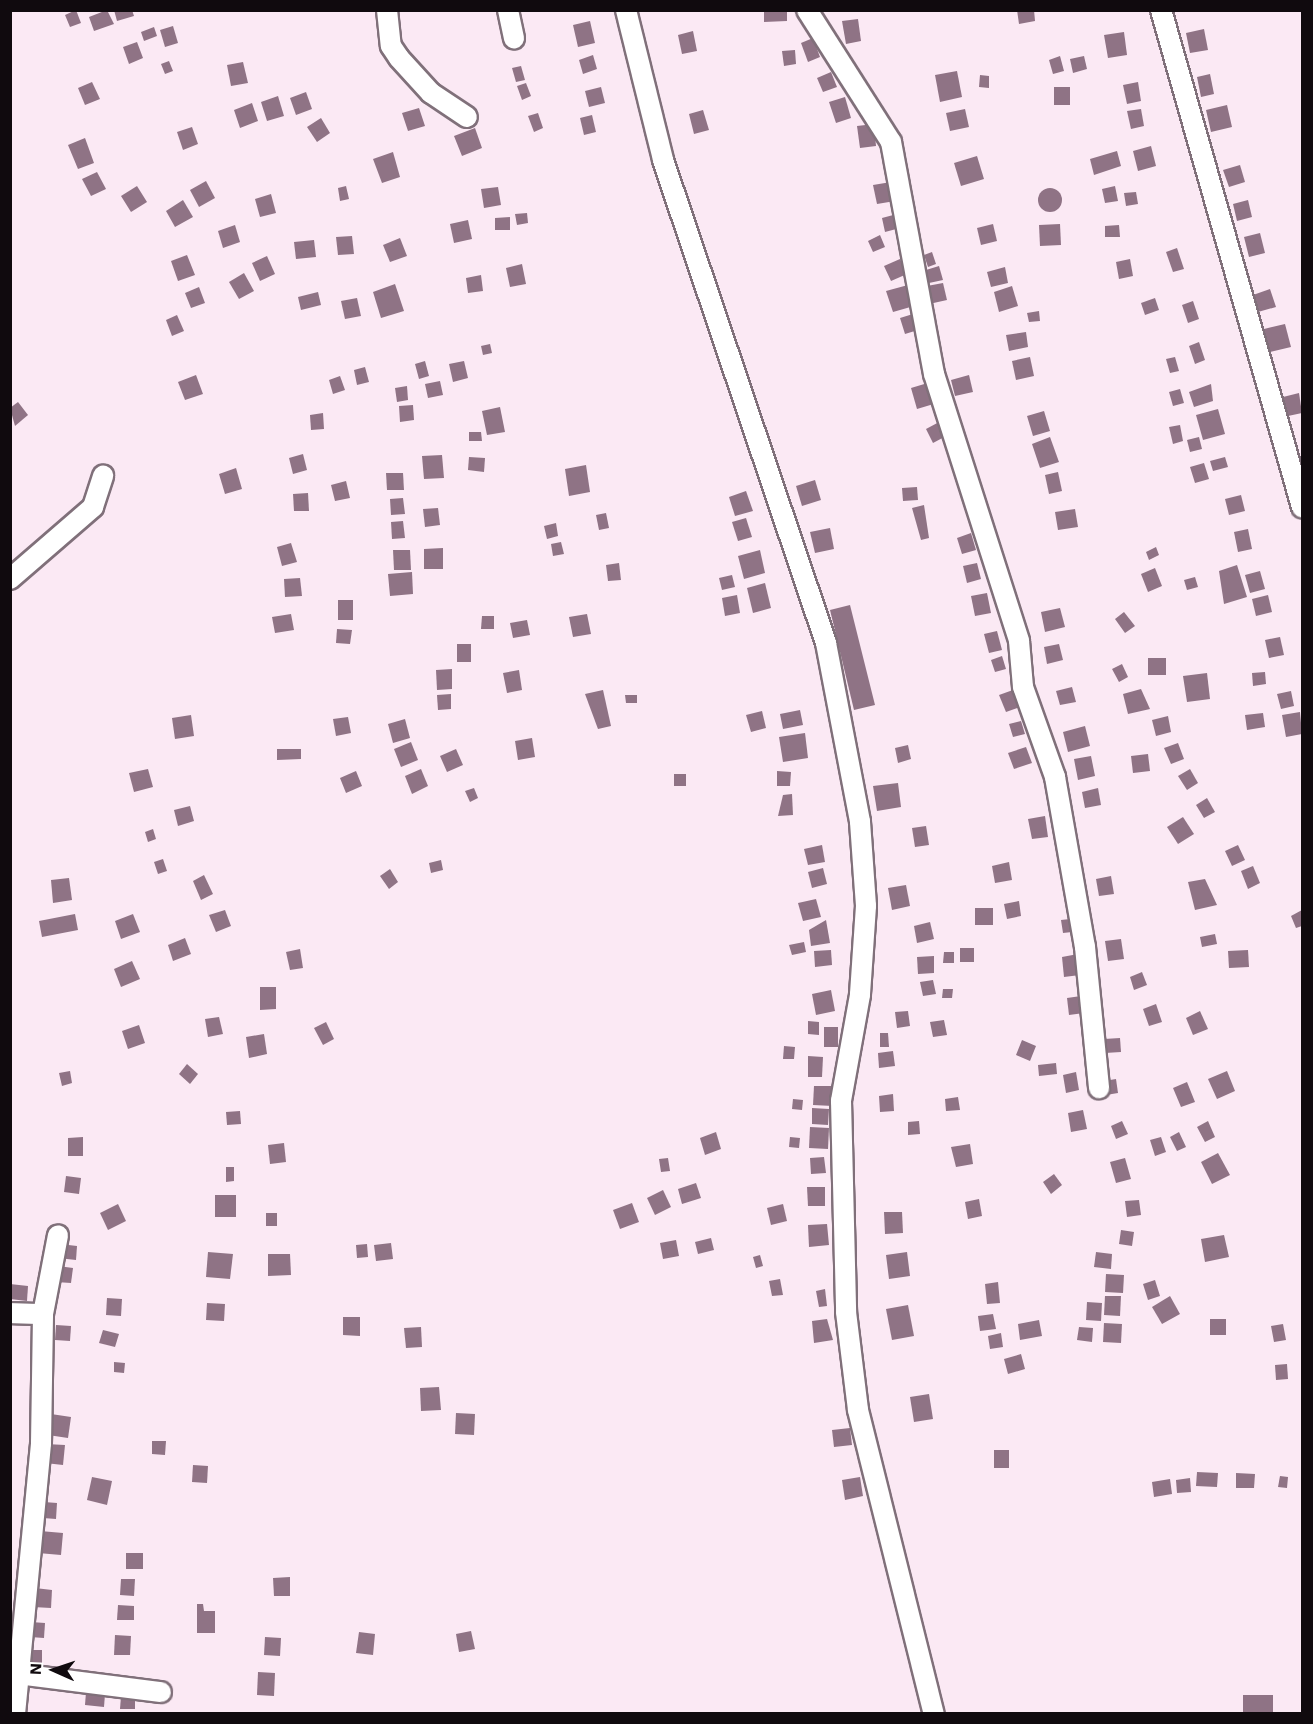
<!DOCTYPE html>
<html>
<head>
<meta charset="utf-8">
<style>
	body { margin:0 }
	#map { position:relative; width:1313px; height:1724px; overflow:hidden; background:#fbe9f4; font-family:"Work Sans",sans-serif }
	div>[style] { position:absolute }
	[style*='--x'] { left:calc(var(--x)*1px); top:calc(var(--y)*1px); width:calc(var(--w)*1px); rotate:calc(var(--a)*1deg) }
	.building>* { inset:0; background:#8f7385 }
	.round { border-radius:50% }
	.roads { filter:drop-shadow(2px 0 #80707a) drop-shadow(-2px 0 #80707a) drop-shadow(0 2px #80707a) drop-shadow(0 -2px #80707a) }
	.minor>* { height:20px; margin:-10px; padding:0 10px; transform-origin:10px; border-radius:10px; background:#fff }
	span { translate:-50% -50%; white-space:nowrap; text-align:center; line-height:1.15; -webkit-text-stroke:4.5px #fff; paint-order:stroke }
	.frame { position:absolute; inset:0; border:12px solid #100a0e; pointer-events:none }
	.north { position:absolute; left:24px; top:1640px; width:60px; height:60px; -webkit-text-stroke:4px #fff; paint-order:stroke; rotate:273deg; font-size:16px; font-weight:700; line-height:24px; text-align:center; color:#100a0e }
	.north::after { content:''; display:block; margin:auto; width:21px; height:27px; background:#100a0e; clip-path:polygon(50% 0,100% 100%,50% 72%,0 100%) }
</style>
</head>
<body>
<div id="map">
	<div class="building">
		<div style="clip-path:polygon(76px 10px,81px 23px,70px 27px,65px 15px)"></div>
		<div style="clip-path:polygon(107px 10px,114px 24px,94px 31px,89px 17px)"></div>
		<div style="clip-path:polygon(114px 10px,132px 10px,134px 16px,117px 21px)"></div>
		<div style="clip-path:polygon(764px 10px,787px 10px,787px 21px,764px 22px)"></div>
		<div style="clip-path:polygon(1017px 10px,1034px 10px,1035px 21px,1019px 24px)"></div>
		<div style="clip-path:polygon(858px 19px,861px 41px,846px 44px,842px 21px)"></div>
		<div style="clip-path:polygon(590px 21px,595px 43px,578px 47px,573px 25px)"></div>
		<div style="clip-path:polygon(173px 26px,178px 43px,165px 47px,160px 30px)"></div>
		<div style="clip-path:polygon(154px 27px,157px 36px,144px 41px,141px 32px)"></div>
		<div style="clip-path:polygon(1204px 29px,1208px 50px,1190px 53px,1186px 33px)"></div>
		<div style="clip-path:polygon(693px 31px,697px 51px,682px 54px,678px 35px)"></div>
		<div style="clip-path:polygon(1124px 32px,1127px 55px,1108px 58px,1104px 35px)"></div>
		<div style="clip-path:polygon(813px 38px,820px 57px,808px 62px,801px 43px)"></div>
		<div style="clip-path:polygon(137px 42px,143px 58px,129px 64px,123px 47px)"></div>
		<div style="clip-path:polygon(795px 50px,796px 64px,784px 66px,782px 51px)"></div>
		<div style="clip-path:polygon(593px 55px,597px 69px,583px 74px,579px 60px)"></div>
		<div style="clip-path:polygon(1060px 56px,1064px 71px,1053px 74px,1049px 60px)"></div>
		<div style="clip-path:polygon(1084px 56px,1087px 69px,1073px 73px,1070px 59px)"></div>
		<div style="clip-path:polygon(169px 61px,173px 71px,165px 74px,161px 64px)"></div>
		<div style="clip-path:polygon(243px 62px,248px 83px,231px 86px,227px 65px)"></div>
		<div style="clip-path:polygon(521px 66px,525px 80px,516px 82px,512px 68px)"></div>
		<div style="clip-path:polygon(957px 71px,962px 97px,940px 102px,935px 75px)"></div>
		<div style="clip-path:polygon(831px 72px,837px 87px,823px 92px,817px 78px)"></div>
		<div style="clip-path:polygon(1210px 74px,1214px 94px,1201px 97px,1197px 77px)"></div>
		<div style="clip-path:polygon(980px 75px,989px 76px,989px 88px,979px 87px)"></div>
		<div style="clip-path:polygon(92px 82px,100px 99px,85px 105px,78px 88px)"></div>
		<div style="clip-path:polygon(1138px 82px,1141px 101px,1127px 104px,1123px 85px)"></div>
		<div style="clip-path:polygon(526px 83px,531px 96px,522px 100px,517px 86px)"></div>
		<div style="clip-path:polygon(601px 87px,605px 103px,589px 107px,585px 91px)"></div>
		<div style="clip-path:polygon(1054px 87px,1070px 87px,1070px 105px,1054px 105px)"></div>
		<div style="clip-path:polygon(306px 92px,312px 109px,296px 115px,290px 98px)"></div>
		<div style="clip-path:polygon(278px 96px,284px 116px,267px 121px,261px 102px)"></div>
		<div style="clip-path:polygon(845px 97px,851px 118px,836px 123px,829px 102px)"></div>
		<div style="clip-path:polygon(252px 103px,258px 121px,240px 128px,234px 110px)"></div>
		<div style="clip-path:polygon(1227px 105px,1232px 127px,1211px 132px,1206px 110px)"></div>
		<div style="clip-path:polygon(419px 108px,425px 126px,408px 131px,402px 113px)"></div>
		<div style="clip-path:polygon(965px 109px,969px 127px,950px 131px,946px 113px)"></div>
		<div style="clip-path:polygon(1141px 109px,1144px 126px,1131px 129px,1127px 111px)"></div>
		<div style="clip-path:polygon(703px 110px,709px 130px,694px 134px,689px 114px)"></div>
		<div style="clip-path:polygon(538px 113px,543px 128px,534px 132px,528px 116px)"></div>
		<div style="clip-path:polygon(592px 115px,596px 132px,584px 135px,580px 118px)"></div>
		<div style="clip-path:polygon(321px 118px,330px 133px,317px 142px,307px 127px)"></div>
		<div style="clip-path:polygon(874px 124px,876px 146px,860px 148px,857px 126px)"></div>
		<div style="clip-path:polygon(192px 127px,198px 144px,183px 150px,177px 132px)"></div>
		<div style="clip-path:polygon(475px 128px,482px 148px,462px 156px,454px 136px)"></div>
		<div style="clip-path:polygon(85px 138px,94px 163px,78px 169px,68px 145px)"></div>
		<div style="clip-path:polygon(1151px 146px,1156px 166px,1138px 171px,1133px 151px)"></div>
		<div style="clip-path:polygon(1117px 151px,1121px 166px,1094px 175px,1090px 159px)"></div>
		<div style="clip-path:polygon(393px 152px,400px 177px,382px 183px,373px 159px)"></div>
		<div style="clip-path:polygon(977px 156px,984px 179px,961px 186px,954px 163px)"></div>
		<div style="clip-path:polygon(1240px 165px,1245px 182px,1229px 187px,1223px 170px)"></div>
		<div style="clip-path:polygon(97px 172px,106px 189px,91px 196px,82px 179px)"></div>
		<div style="clip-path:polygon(206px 181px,215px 198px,199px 207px,190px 190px)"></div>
		<div style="clip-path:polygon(891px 182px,895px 201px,877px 204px,873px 185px)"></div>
		<div style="clip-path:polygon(137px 186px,147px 202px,131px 212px,121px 196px)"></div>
		<div style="clip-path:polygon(346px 186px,349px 199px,340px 201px,338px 188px)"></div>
		<div style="clip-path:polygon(1115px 186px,1118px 201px,1105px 203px,1102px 189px)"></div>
		<div style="clip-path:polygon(498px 187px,501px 205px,484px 208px,481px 189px)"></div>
		<div class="round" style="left:1038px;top:188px;width:24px;height:24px"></div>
		<div style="clip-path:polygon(1136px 192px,1138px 204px,1126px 206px,1124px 193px)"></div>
		<div style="clip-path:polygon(271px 194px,276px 213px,260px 217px,255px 199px)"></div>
		<div style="clip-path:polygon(183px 200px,193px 217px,175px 227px,166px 211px)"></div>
		<div style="clip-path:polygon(1248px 200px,1252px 217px,1237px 221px,1233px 204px)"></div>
		<div style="clip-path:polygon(527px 213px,528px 223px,517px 225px,515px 214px)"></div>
		<div style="clip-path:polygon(897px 214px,900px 228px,885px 232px,882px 218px)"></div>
		<div style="clip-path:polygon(510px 217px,510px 230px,495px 230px,495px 218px)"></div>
		<div style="clip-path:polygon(468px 220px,472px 239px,454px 243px,450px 224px)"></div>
		<div style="clip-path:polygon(993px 224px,997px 241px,981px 245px,977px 228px)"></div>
		<div style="clip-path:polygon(1060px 224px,1061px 245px,1040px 246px,1039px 225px)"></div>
		<div style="clip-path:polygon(235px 225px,240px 242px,223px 248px,218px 231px)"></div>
		<div style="clip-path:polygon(1119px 225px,1120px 237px,1105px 237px,1105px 226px)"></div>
		<div style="clip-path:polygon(1260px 233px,1265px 253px,1249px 257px,1244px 237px)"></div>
		<div style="clip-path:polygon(880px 235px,885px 247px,873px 252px,868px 241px)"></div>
		<div style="clip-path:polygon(352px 236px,354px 254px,338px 255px,336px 237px)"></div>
		<div style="clip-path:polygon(400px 238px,407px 256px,390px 262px,383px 245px)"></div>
		<div style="clip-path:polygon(314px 240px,316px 257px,296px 259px,294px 242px)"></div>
		<div style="clip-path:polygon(1177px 248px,1184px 269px,1173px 272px,1166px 252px)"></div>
		<div style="clip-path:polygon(932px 252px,936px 264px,928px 267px,924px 255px)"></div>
		<div style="clip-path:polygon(187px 255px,195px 275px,178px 281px,171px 261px)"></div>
		<div style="clip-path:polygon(267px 256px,275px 274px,260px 281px,252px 263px)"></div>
		<div style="clip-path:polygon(900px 259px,907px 274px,891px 281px,884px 266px)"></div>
		<div style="clip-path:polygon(1130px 259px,1133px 276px,1119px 279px,1116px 262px)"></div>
		<div style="clip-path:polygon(522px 264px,526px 284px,510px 287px,506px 268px)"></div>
		<div style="clip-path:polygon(939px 266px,943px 280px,929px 283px,926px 270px)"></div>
		<div style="clip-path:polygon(1005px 267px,1008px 283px,991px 287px,987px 272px)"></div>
		<div style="clip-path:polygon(244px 273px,254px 291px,239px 299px,229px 282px)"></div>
		<div style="clip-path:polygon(481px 275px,483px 291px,468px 293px,466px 278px)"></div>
		<div style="clip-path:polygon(943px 283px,947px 300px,929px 304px,927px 286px)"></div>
		<div style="clip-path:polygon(395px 284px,404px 311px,381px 318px,373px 292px)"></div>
		<div style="clip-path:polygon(908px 285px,914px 306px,893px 312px,886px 291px)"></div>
		<div style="clip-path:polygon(1012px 286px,1018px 306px,999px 312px,994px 292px)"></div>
		<div style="clip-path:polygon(199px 287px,205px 303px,191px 308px,185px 293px)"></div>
		<div style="clip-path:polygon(1270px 289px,1276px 307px,1258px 312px,1253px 295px)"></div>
		<div style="clip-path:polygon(318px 292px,321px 305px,301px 310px,298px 297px)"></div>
		<div style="clip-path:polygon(357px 298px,361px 316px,345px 319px,341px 301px)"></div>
		<div style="clip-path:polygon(1155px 298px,1159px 310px,1145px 315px,1141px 303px)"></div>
		<div style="clip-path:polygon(1193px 301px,1199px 319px,1188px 323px,1182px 305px)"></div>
		<div style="clip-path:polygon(1039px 311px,1040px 321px,1029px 322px,1027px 313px)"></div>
		<div style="clip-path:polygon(913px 314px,918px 330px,905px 334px,900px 318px)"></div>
		<div style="clip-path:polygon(177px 315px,184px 331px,172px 336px,166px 320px)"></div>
		<div style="clip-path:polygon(1285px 324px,1291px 347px,1270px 352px,1264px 329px)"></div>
		<div style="clip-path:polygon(1026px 332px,1028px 347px,1009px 351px,1006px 335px)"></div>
		<div style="clip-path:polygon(1199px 342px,1205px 360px,1195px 364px,1189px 346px)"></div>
		<div style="clip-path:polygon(490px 344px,492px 353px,483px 355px,481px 346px)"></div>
		<div style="clip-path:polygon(1030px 357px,1034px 376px,1016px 380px,1012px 361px)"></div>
		<div style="clip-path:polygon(1175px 357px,1179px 371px,1170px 373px,1166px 359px)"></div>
		<div style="clip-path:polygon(425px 361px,429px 376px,419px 379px,415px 364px)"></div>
		<div style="clip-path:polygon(464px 361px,468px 378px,453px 382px,449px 364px)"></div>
		<div style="clip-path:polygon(365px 367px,369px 382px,357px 385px,354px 370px)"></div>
		<div style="clip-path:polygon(196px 375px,203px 394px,185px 400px,178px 382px)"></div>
		<div style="clip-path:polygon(969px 375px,973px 392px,955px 396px,951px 380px)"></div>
		<div style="clip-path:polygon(340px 376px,345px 390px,333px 394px,329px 380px)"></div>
		<div style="clip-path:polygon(440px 381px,443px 395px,428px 398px,425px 384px)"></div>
		<div style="clip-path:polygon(931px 382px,937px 403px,917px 409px,911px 388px)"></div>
		<div style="clip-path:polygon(1211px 384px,1213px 401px,1194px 407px,1189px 392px)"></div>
		<div style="clip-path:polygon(407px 386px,408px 400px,397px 402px,395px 388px)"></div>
		<div style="clip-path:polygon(1180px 389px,1184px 403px,1173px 406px,1169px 392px)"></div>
		<div style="clip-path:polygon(1299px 393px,1302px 413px,1288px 416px,1283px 397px)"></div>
		<div style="clip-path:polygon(18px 402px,28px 415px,15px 426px,10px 408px)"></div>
		<div style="clip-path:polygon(413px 405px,414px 420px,400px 422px,399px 406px)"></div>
		<div style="clip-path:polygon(500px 407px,505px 432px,487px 435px,482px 411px)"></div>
		<div style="clip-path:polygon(1218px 409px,1225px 434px,1203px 440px,1196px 415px)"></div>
		<div style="clip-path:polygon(1044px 411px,1050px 431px,1033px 436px,1027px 416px)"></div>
		<div style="clip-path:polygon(323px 413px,324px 429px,311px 430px,310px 415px)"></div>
		<div style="clip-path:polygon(941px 421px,948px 435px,933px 443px,926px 429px)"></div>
		<div style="clip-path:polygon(1180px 425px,1183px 441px,1173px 444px,1169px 427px)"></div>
		<div style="clip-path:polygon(469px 432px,481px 432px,482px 441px,469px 441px)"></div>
		<div style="clip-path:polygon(1050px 437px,1059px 462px,1040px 468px,1032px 444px)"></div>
		<div style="clip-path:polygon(1199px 437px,1202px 449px,1190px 452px,1187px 440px)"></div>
		<div style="clip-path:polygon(303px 454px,307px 470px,293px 474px,289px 458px)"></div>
		<div style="clip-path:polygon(442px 455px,444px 478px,424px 479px,422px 456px)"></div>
		<div style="clip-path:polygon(469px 457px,485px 458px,484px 472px,468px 470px)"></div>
		<div style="clip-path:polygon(1225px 457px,1228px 467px,1213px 471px,1210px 461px)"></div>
		<div style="clip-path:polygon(1204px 463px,1209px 479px,1195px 483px,1190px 467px)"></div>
		<div style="clip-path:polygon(586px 465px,590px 492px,569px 496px,565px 469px)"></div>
		<div style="clip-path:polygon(236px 468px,242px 489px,225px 494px,219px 474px)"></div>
		<div style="clip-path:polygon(1058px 472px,1062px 491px,1049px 494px,1045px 475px)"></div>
		<div style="clip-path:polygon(386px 473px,403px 473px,404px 490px,387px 490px)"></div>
		<div style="clip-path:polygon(815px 480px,821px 500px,802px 506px,796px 486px)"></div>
		<div style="clip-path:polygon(346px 481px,350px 498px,335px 501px,331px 485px)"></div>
		<div style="clip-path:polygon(917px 487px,918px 500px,903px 501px,902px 488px)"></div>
		<div style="clip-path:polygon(746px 491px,753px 511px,735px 516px,729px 497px)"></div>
		<div style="clip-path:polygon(308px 493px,309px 511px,294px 511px,293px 494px)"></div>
		<div style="clip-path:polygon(1241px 495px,1245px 511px,1229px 515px,1225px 499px)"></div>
		<div style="clip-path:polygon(403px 498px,405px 514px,391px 515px,390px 499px)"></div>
		<div style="clip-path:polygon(924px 505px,929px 538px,921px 540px,912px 508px)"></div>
		<div style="clip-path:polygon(438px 508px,440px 525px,425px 527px,423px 509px)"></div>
		<div style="clip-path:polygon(1075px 509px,1078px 527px,1058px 530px,1055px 512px)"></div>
		<div style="clip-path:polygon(606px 513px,609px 528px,599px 530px,596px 515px)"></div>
		<div style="clip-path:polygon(746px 518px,752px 537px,738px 541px,732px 522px)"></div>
		<div style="clip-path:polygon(403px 521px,405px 538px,392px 539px,391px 522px)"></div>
		<div style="clip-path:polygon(556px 523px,558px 536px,547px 539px,544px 526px)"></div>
		<div style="clip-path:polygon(830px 528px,834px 549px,815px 553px,810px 532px)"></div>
		<div style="clip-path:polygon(1248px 529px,1252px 549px,1238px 552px,1234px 532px)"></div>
		<div style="clip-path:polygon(971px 533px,976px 550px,962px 554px,957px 538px)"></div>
		<div style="clip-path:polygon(561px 542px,564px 554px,553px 556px,551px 544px)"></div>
		<div style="clip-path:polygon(291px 543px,297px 562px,282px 566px,277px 547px)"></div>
		<div style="clip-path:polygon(1156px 547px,1159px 555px,1149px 560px,1146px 552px)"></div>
		<div style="clip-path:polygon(443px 548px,443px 569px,424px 569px,424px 549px)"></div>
		<div style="clip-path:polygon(393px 550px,410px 550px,411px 570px,394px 570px)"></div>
		<div style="clip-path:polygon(760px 550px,765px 573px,744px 579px,738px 556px)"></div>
		<div style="clip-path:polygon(619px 563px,621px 580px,608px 581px,606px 565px)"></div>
		<div style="clip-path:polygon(977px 563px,981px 579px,967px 583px,963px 566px)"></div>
		<div style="clip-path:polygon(1237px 565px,1247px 597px,1224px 604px,1219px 571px)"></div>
		<div style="clip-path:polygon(1155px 568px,1162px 586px,1148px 592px,1141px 574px)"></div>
		<div style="clip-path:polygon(1260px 571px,1265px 589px,1250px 593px,1245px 575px)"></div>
		<div style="clip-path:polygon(412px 572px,413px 594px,390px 596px,388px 574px)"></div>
		<div style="clip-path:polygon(732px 575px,735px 587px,722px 590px,719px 578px)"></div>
		<div style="clip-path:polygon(1195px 577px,1198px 587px,1187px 590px,1184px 580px)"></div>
		<div style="clip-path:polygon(300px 578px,302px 596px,285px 597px,284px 579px)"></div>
		<div style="clip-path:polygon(765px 583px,771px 608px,753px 613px,747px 588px)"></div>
		<div style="clip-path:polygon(987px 593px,991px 613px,975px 616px,971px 596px)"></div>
		<div style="clip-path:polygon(737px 595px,740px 613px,725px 616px,722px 598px)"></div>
		<div style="clip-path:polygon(1268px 595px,1272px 612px,1256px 616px,1252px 599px)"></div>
		<div style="clip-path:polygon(338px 600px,353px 600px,353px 620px,338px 620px)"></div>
		<div style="clip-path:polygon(850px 605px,875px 705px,854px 710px,830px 610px)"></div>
		<div style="clip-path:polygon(1060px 608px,1065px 627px,1045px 632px,1041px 612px)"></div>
		<div style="clip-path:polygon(1124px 612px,1135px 626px,1125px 633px,1115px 619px)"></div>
		<div style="clip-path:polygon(291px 614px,294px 630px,275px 633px,272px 617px)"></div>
		<div style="clip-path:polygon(587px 614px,591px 634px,573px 637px,569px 617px)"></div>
		<div style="clip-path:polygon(482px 616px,494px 616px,494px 629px,481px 629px)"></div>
		<div style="clip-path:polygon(527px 620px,530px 635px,513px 638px,510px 623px)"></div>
		<div style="clip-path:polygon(337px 629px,352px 630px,350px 644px,336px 643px)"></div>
		<div style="clip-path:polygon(997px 631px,1002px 650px,989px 653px,984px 634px)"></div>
		<div style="clip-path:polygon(1280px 637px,1284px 655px,1269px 658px,1265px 640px)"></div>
		<div style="clip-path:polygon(457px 644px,471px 644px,471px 662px,457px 662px)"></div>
		<div style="clip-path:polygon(1059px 644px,1063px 660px,1047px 664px,1044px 647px)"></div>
		<div style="clip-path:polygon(1002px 656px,1006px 669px,995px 672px,991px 660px)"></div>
		<div style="clip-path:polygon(1148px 658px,1166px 658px,1166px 675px,1148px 675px)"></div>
		<div style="clip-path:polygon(1122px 664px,1128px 677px,1119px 682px,1112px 669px)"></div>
		<div style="clip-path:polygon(452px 669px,452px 689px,437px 690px,436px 670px)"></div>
		<div style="clip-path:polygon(519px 670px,522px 690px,507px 693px,503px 673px)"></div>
		<div style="clip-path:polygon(1265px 672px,1266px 684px,1253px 686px,1252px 673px)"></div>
		<div style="clip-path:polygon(1207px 673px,1210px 699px,1187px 702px,1183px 676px)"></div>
		<div style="clip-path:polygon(1072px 687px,1076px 702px,1060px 705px,1056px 691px)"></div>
		<div style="clip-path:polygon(1141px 689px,1150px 709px,1128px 714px,1123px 694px)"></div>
		<div style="clip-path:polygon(603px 690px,611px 726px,598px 729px,585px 694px)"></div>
		<div style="clip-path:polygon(1013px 690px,1020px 707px,1006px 712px,999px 695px)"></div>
		<div style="clip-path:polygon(1291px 691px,1294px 706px,1281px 709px,1277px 694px)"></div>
		<div style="clip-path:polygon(451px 694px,451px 709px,438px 710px,437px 695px)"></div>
		<div style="clip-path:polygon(625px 695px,637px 695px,637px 703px,626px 703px)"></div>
		<div style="clip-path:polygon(800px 710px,803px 725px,783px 729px,780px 714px)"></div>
		<div style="clip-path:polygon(762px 711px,766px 728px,751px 732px,746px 715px)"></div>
		<div style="clip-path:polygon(1300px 712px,1302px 734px,1286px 737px,1282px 715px)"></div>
		<div style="clip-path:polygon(1263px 713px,1265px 727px,1247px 730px,1245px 715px)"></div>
		<div style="clip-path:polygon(191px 715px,194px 736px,175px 739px,172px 718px)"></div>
		<div style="clip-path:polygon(1168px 716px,1171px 732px,1156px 736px,1152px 720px)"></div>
		<div style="clip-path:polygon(348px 717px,351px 733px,336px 736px,333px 719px)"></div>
		<div style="clip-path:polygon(405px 719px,410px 738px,393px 743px,388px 724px)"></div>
		<div style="clip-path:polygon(1021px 721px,1025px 734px,1013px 737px,1009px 724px)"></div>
		<div style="clip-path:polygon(1085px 726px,1090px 746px,1068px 752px,1063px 732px)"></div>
		<div style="clip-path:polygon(805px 733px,808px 758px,783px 762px,779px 737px)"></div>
		<div style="clip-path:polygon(532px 738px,535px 757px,518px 760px,515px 741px)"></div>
		<div style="clip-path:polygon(411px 742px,418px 760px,401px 767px,394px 749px)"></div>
		<div style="clip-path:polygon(1178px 743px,1184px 759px,1171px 764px,1164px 748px)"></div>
		<div style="clip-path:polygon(908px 745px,911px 759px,898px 763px,895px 748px)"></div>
		<div style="clip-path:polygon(1026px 747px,1032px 763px,1014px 769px,1008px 753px)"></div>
		<div style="clip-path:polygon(277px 749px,301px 749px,301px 759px,277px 760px)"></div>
		<div style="clip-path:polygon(456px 749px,463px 765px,447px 772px,440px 756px)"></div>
		<div style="clip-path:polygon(1148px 754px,1150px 771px,1133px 773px,1131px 756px)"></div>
		<div style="clip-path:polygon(1091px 756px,1095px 776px,1078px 780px,1074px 759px)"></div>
		<div style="clip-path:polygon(148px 769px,153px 787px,134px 792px,129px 773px)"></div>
		<div style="clip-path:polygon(421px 769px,428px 786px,412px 794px,405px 776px)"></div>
		<div style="clip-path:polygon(1190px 769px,1198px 783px,1187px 790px,1178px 776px)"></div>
		<div style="clip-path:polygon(356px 771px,362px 786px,346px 793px,340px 778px)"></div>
		<div style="clip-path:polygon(777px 771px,791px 772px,790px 786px,777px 786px)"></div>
		<div style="clip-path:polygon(674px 774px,686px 774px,686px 786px,674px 786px)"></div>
		<div style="clip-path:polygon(898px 783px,901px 807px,877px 811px,873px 786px)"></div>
		<div style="clip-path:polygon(474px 788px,478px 798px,470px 802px,465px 791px)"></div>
		<div style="clip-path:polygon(1098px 788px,1101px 805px,1085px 808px,1082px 792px)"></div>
		<div style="clip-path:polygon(792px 794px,793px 815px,778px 816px,783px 795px)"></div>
		<div style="clip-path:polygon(1207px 798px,1215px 812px,1204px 818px,1196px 805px)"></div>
		<div style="clip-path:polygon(190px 806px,194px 821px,178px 826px,174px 810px)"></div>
		<div style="clip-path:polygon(1045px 816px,1048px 837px,1032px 839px,1028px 819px)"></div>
		<div style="clip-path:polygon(1183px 817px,1194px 834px,1178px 844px,1167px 827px)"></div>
		<div style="clip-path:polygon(926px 826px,929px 845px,915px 847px,912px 828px)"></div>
		<div style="clip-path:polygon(153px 829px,156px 839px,148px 842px,145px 832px)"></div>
		<div style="clip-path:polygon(822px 845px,825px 862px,808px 865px,804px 849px)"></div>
		<div style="clip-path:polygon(1238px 845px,1245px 860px,1232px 866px,1225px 851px)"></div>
		<div style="clip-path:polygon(163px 859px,167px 871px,158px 874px,154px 862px)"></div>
		<div style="clip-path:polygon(441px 860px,443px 870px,431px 873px,429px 863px)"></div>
		<div style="clip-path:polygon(1009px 862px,1012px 880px,995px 883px,992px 866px)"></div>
		<div style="clip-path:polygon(1253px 866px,1260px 883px,1248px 889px,1241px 871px)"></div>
		<div style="clip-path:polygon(823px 868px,827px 884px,812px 888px,808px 872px)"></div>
		<div style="clip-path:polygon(390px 869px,398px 882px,389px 889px,380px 876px)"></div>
		<div style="clip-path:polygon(204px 875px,213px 894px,201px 900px,193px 881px)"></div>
		<div style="clip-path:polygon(1111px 876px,1114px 894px,1099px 896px,1096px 879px)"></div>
		<div style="clip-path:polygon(69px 878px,72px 900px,53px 903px,51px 880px)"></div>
		<div style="clip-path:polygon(1205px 879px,1217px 905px,1195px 910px,1188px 882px)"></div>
		<div style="clip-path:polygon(906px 885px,910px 906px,892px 910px,888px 888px)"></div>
		<div style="clip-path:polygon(816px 899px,821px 917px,803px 921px,798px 903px)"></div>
		<div style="clip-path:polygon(1019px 901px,1021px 916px,1007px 919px,1004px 904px)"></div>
		<div style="clip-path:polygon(975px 908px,993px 908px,993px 925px,975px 925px)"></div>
		<div style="clip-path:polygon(225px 910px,231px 926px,216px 932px,209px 915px)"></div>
		<div style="clip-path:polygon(1302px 910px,1302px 926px,1296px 928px,1291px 916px)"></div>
		<div style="clip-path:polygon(75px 914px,78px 930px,42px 937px,39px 921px)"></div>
		<div style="clip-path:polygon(133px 914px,140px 932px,121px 939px,115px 921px)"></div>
		<div style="clip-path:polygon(1070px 919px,1072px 932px,1063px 933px,1061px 920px)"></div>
		<div style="clip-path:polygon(826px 920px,830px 943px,811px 946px,809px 930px)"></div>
		<div style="clip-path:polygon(930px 922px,934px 939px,917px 943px,914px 926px)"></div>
		<div style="clip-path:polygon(1215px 934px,1217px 944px,1202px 947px,1200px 937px)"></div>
		<div style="clip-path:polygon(185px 938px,191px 954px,173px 961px,168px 945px)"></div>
		<div style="clip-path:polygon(1121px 939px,1124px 959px,1108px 961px,1105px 941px)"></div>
		<div style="clip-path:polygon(804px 942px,806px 952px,792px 955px,789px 945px)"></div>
		<div style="clip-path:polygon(960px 948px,974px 948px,974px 962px,960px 962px)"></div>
		<div style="clip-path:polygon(300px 949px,303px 968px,290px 970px,286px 952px)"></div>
		<div style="clip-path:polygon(831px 950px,832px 965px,815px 967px,814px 951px)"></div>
		<div style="clip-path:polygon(1248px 950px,1249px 967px,1229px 968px,1228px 951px)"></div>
		<div style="clip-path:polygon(944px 952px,954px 952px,954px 963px,943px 963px)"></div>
		<div style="clip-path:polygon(1078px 954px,1080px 975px,1064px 977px,1062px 957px)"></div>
		<div style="clip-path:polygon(934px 956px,934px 973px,918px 974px,917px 957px)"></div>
		<div style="clip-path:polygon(132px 961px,140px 979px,121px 987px,114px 969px)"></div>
		<div style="clip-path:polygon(1142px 972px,1147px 985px,1134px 990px,1130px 977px)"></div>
		<div style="clip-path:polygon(933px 980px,936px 994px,923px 996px,920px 982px)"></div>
		<div style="clip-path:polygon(260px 987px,276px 987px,276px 1009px,260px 1010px)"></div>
		<div style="clip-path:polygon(943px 989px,953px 989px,952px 998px,942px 998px)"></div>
		<div style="clip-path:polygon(831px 990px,835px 1011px,816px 1015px,812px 994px)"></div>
		<div style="clip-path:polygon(1081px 996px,1084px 1013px,1069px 1015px,1067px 998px)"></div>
		<div style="clip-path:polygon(1156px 1004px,1162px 1022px,1149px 1026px,1143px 1009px)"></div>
		<div style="clip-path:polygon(908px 1011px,910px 1026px,897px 1028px,895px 1012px)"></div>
		<div style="clip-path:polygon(1200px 1011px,1208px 1029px,1193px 1035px,1186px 1018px)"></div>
		<div style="clip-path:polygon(219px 1017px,223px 1034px,208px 1037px,205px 1019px)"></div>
		<div style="clip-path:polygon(944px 1020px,947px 1035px,933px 1037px,930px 1022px)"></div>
		<div style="clip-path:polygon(808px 1021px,819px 1022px,819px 1035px,808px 1034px)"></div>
		<div style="clip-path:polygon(326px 1022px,334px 1039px,323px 1045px,314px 1028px)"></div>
		<div style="clip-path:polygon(139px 1025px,145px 1043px,128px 1049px,122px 1031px)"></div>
		<div style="clip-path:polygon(824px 1027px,838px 1027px,838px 1047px,824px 1047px)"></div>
		<div style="clip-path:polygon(880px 1033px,888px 1033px,889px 1047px,880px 1047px)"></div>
		<div style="clip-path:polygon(264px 1034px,267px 1054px,249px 1058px,246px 1037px)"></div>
		<div style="clip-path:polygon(1120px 1038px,1121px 1052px,1105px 1053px,1104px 1039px)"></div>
		<div style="clip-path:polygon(1022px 1040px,1036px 1046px,1030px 1061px,1016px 1055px)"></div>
		<div style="clip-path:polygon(784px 1046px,795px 1047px,794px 1059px,783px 1059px)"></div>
		<div style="clip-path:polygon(893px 1051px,895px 1066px,879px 1068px,878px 1053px)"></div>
		<div style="clip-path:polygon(808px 1056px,823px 1057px,822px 1077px,808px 1077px)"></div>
		<div style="clip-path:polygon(1056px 1063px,1057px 1074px,1039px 1076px,1038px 1065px)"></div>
		<div style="clip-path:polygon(187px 1064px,198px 1074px,190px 1084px,179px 1074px)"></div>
		<div style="clip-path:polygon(70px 1071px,72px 1083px,62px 1086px,59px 1073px)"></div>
		<div style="clip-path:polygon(1227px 1071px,1235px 1091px,1217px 1099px,1208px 1079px)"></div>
		<div style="clip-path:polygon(1076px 1072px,1079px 1090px,1066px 1093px,1063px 1075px)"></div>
		<div style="clip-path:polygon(1116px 1079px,1118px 1093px,1106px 1095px,1104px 1081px)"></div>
		<div style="clip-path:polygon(1187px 1082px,1195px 1102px,1181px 1107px,1173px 1088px)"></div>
		<div style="clip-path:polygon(814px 1086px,833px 1086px,833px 1106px,813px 1105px)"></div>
		<div style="clip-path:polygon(893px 1094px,894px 1111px,880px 1112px,879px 1096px)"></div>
		<div style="clip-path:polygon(958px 1097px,960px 1110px,946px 1111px,945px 1099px)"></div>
		<div style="clip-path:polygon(793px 1099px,803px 1100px,802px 1110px,792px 1109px)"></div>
		<div style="clip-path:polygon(812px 1108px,829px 1109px,828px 1125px,812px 1124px)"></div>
		<div style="clip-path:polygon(1083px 1110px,1087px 1129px,1071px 1132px,1068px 1113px)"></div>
		<div style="clip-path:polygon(240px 1111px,241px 1124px,227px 1125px,226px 1112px)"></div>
		<div style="clip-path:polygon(919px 1121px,920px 1134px,908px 1135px,908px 1122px)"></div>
		<div style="clip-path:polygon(1122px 1121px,1128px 1134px,1116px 1139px,1111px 1126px)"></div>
		<div style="clip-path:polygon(1208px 1121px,1215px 1137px,1205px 1142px,1197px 1127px)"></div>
		<div style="clip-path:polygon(810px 1127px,829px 1128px,828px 1149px,809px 1148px)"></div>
		<div style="clip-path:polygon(716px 1132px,721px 1149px,705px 1155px,700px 1138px)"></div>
		<div style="clip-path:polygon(1179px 1132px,1186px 1147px,1177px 1151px,1170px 1137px)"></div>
		<div style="clip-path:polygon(83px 1137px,83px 1156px,68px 1156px,68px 1138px)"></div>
		<div style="clip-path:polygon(790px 1137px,800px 1138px,799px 1148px,789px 1147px)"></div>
		<div style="clip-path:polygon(1161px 1137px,1166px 1152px,1155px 1156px,1150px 1140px)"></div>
		<div style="clip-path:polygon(284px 1143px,286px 1162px,270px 1164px,268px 1145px)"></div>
		<div style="clip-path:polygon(970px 1144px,973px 1164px,956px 1167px,951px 1147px)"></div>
		<div style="clip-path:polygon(1218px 1153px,1230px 1175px,1212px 1184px,1201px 1162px)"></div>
		<div style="clip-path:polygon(824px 1157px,826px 1173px,811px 1174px,810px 1158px)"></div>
		<div style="clip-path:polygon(668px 1158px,670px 1171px,661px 1172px,659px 1159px)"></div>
		<div style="clip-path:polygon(1125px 1158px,1131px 1179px,1116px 1183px,1110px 1162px)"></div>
		<div style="clip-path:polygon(226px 1167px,234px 1167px,234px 1181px,226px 1182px)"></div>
		<div style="clip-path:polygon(1054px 1174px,1062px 1185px,1051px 1194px,1043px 1182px)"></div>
		<div style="clip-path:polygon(66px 1176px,81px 1178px,79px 1194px,64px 1192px)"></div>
		<div style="clip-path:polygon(696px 1183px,701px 1198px,682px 1204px,678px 1189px)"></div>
		<div style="clip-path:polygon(807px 1187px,825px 1187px,825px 1206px,808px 1206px)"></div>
		<div style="clip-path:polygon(663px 1190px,671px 1207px,655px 1215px,647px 1198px)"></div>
		<div style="clip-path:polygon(215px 1195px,236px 1195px,236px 1217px,215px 1217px)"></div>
		<div style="clip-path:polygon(979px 1199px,982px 1216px,968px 1219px,965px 1202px)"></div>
		<div style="clip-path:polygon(1139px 1200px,1141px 1215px,1127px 1217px,1125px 1201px)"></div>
		<div style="clip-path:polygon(632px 1203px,639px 1222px,620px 1229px,613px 1210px)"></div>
		<div style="clip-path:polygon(118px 1204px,126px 1221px,108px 1230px,100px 1213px)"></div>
		<div style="clip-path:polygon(783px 1204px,787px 1221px,771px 1225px,767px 1208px)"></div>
		<div style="clip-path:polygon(884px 1212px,902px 1212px,903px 1233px,885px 1234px)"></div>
		<div style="clip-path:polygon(266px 1213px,277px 1213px,277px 1226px,266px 1226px)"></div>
		<div style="clip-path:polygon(827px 1224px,829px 1245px,809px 1247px,808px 1225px)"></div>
		<div style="clip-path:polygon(1121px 1230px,1134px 1232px,1132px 1246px,1119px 1244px)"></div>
		<div style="clip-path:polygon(1224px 1235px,1229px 1257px,1205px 1262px,1201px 1239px)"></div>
		<div style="clip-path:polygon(711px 1238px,714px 1250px,698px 1254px,695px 1242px)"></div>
		<div style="clip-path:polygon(676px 1240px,679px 1256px,663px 1259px,660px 1243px)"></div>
		<div style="clip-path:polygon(391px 1243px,393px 1259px,376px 1261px,374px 1245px)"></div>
		<div style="clip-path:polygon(60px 1244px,77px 1246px,76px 1260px,58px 1258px)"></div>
		<div style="clip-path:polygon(367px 1244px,368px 1257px,357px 1258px,356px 1245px)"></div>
		<div style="clip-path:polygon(208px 1252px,233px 1254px,230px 1279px,206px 1277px)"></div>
		<div style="clip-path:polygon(907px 1252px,910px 1276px,889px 1279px,886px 1255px)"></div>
		<div style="clip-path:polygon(1096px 1252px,1112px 1254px,1111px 1269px,1094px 1267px)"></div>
		<div style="clip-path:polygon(268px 1254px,290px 1254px,291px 1275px,268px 1276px)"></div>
		<div style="clip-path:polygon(760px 1255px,763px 1266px,756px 1268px,753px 1257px)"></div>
		<div style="clip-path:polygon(58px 1266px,73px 1268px,71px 1283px,56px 1282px)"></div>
		<div style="clip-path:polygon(1106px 1274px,1124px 1275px,1123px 1293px,1105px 1292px)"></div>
		<div style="clip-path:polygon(780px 1279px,783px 1295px,772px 1296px,769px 1281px)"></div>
		<div style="clip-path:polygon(1155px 1280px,1160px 1296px,1148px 1300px,1143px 1284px)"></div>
		<div style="clip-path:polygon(998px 1282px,1000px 1303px,987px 1304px,985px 1284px)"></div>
		<div style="clip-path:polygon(10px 1284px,28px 1286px,27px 1301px,10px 1299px)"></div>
		<div style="clip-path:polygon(825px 1289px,827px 1306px,819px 1307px,816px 1291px)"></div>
		<div style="clip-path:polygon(1105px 1296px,1121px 1296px,1120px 1316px,1104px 1315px)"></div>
		<div style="clip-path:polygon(1170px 1296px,1180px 1314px,1162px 1324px,1152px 1307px)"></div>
		<div style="clip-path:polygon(107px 1298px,122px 1299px,121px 1316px,106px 1315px)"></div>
		<div style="clip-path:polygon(1087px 1302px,1102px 1303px,1101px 1321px,1086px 1320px)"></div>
		<div style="clip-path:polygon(207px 1303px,225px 1304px,224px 1321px,206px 1320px)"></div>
		<div style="clip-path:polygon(908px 1305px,914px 1336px,892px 1340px,886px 1309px)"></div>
		<div style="clip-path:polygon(993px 1314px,996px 1329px,980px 1331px,978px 1316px)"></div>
		<div style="clip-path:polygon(343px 1317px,360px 1317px,360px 1336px,343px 1335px)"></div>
		<div style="clip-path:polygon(827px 1319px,833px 1340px,814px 1343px,812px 1321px)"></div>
		<div style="clip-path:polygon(1210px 1319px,1226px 1319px,1226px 1335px,1210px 1335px)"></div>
		<div style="clip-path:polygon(1039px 1320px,1042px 1336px,1020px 1340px,1018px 1324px)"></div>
		<div style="clip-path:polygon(1104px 1323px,1122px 1324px,1121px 1343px,1103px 1342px)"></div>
		<div style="clip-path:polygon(1283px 1324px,1286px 1340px,1274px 1342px,1271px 1326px)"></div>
		<div style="clip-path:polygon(56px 1325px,71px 1326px,70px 1341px,55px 1340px)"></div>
		<div style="clip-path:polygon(421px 1327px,422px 1347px,406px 1348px,404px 1328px)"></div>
		<div style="clip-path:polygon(1079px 1327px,1093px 1328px,1092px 1342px,1077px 1340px)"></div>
		<div style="clip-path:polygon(103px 1330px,119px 1334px,115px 1347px,99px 1343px)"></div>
		<div style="clip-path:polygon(1001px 1333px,1003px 1347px,990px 1349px,988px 1336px)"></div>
		<div style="clip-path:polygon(1021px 1354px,1025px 1369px,1008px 1374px,1004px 1359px)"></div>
		<div style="clip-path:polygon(114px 1362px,125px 1363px,124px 1373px,114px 1372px)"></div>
		<div style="clip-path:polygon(1287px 1364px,1288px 1379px,1276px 1380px,1275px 1365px)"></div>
		<div style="clip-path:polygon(439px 1387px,441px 1410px,421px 1411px,420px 1388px)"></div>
		<div style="clip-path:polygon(929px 1394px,933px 1419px,914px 1422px,910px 1397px)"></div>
		<div style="clip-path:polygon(456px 1413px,475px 1414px,474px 1435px,455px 1434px)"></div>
		<div style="clip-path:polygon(51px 1414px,71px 1417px,68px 1438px,48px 1435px)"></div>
		<div style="clip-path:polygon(850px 1428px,852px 1445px,834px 1447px,832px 1430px)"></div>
		<div style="clip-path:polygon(152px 1441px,166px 1441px,165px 1455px,152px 1454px)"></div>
		<div style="clip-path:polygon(46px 1444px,65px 1445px,63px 1465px,45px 1463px)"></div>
		<div style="clip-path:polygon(994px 1450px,1009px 1450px,1009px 1468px,994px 1468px)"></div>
		<div style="clip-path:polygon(193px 1465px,208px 1466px,207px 1483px,192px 1482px)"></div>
		<div style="clip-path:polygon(1197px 1472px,1218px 1473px,1217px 1487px,1196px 1486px)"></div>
		<div style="clip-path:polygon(1236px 1473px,1255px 1474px,1254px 1488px,1236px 1488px)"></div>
		<div style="clip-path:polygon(1280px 1476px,1288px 1477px,1287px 1488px,1278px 1487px)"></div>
		<div style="clip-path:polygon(92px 1477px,112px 1481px,107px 1505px,87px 1500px)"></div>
		<div style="clip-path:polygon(860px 1477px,863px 1496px,845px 1500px,842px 1480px)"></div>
		<div style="clip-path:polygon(1190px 1478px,1191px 1492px,1177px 1493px,1176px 1480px)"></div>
		<div style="clip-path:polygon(1170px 1479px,1172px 1494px,1154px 1497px,1152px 1482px)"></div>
		<div style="clip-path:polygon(44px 1502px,57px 1503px,56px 1519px,43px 1518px)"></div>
		<div style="clip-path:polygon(40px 1531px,63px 1533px,61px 1555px,38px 1553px)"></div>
		<div style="clip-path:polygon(126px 1553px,143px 1553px,143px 1569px,126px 1569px)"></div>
		<div style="clip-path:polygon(290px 1577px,290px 1596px,274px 1596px,273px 1578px)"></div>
		<div style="clip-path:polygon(121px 1579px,135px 1579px,134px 1596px,120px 1595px)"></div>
		<div style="clip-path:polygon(35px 1588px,52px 1590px,51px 1608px,33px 1607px)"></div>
		<div style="clip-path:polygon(197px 1604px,203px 1604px,204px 1611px,215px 1611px,215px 1633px,197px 1633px)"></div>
		<div style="clip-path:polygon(118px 1605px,134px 1606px,134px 1620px,117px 1620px)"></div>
		<div style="clip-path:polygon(31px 1622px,45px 1623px,44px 1638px,30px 1637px)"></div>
		<div style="clip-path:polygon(471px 1631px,475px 1649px,459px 1652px,456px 1634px)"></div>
		<div style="clip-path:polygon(359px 1632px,375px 1634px,373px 1655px,356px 1653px)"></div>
		<div style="clip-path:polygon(115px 1635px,131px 1636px,130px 1655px,114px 1655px)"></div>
		<div style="clip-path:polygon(265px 1637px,281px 1638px,280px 1656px,264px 1655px)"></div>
		<div style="clip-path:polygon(29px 1650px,42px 1650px,42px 1668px,28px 1668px)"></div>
		<div style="clip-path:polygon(258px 1672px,275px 1673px,274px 1696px,257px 1695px)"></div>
		<div style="clip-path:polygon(86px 1692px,105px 1694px,104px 1707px,85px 1705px)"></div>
		<div style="clip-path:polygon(1243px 1695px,1273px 1695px,1273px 1714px,1243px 1714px)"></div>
		<div style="clip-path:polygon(121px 1696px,135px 1696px,135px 1709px,120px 1709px)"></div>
	</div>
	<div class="roads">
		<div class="minor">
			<div style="--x:387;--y:10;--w:36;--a:84"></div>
			<div style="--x:391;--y:46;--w:14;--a:56"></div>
			<div style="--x:399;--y:58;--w:47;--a:47.6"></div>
			<div style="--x:431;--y:93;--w:43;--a:33.7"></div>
			<div style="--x:508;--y:10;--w:29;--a:78"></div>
			<div style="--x:626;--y:10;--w:154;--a:76.1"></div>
			<div style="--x:663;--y:160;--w:510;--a:71.35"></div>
			<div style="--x:826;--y:643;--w:182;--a:79.2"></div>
			<div style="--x:860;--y:822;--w:84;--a:85.9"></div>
			<div style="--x:866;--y:906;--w:89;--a:93.9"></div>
			<div style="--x:860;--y:995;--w:108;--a:100.2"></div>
			<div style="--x:841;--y:1101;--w:211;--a:88.6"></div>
			<div style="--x:846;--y:1312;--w:99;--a:83"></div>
			<div style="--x:858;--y:1410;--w:313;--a:76"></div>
			<div style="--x:807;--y:10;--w:156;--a:57.5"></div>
			<div style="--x:891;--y:142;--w:236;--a:79.5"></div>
			<div style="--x:934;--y:374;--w:280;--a:72.3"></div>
			<div style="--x:1019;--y:641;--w:46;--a:85"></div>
			<div style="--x:1023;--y:687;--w:96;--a:70.4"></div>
			<div style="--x:1055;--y:777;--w:173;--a:80"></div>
			<div style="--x:1085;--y:947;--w:142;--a:84.3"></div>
			<div style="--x:1161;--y:10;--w:517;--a:74.16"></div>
			<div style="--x:10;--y:579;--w:110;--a:-40.9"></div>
			<div style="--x:93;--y:507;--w:33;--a:-72"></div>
			<div style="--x:10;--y:1313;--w:33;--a:2"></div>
			<div style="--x:18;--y:1674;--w:144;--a:7.2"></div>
			<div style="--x:15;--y:1714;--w:272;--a:-84.5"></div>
			<div style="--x:41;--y:1443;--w:129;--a:-89.1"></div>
			<div style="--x:43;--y:1314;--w:80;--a:-79.2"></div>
		</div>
	</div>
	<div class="frame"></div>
	<div class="north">N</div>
</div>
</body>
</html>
